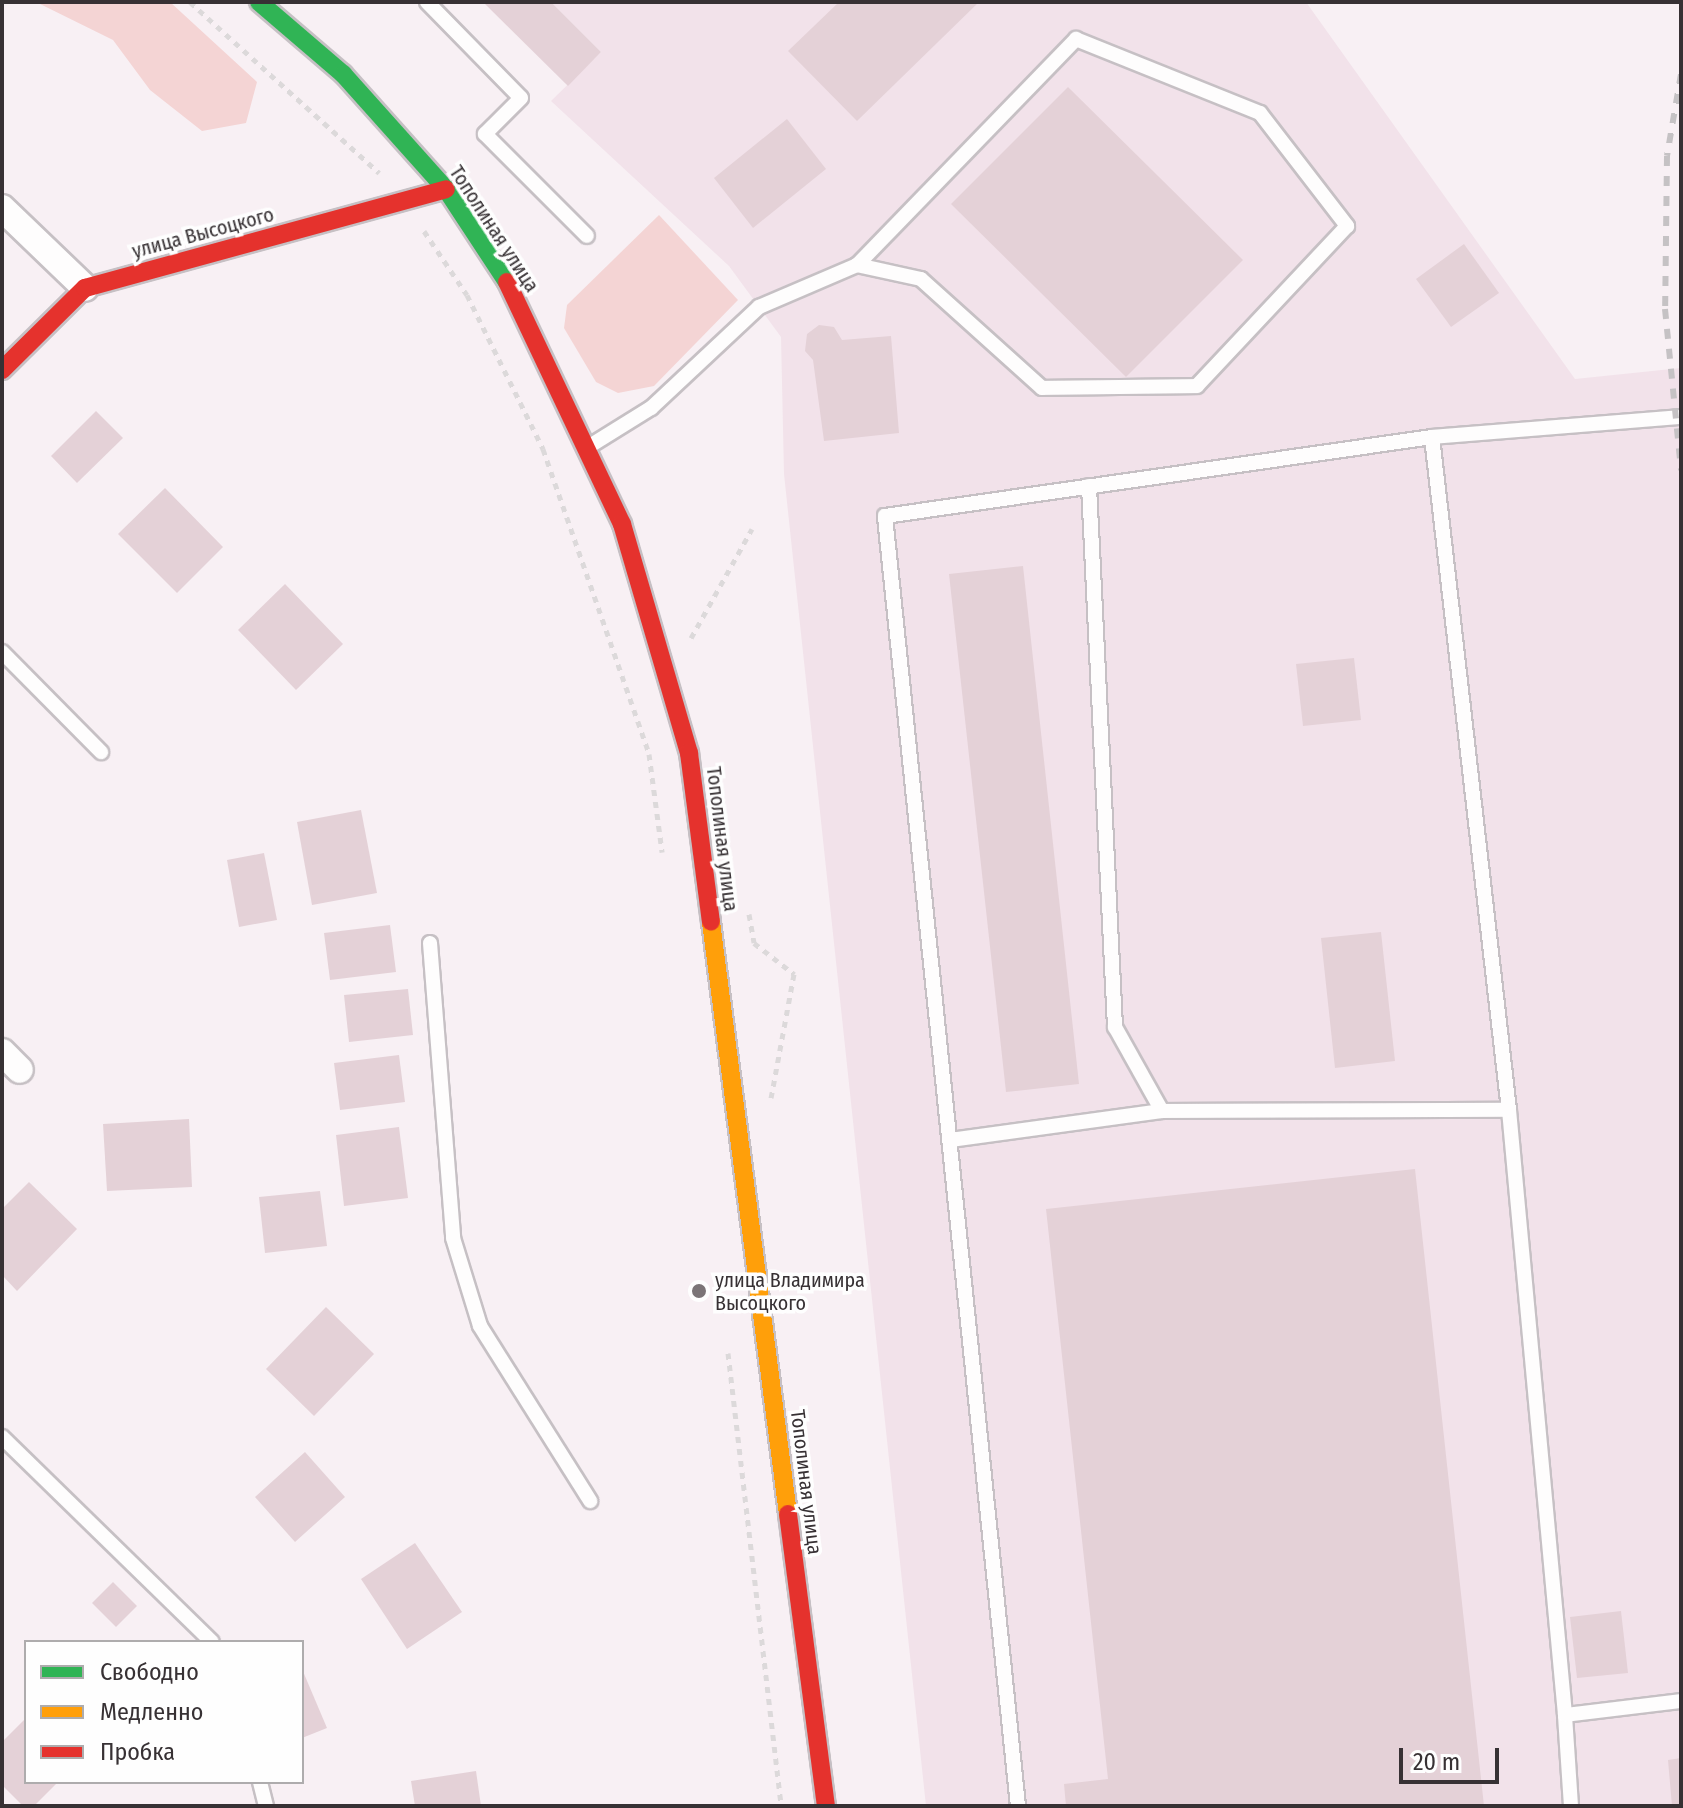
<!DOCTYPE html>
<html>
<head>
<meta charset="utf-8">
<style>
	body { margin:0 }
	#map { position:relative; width:1683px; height:1808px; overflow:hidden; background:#f8f0f4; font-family:"Fira Sans Condensed",sans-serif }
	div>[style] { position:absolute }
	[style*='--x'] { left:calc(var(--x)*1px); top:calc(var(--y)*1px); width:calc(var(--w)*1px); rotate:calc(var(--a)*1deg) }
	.built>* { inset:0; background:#f2e2ea }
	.green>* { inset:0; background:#f4d4d4 }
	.building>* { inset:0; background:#e4d1d7 }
	.path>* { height:5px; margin-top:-2.5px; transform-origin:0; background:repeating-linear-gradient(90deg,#dcd9da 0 6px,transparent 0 12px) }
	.roads { filter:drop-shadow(2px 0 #c6c0c4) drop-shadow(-2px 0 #c6c0c4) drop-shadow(0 2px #c6c0c4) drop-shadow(0 -2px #c6c0c4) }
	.lane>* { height:14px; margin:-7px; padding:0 7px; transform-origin:7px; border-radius:7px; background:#fefdfd }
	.street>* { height:26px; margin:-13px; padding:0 13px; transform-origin:13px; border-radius:13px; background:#fefdfd }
	.fast>* { height:18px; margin:-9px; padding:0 9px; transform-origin:9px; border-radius:9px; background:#30b455 }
	.slow>* { height:18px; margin:-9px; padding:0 9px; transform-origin:9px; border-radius:9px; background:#ff9f0a }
	.jam>* { height:18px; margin:-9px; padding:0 9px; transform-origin:9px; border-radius:9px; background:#e5322d }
	.rail>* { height:6px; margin-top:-3px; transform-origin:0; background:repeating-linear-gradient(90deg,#c5c2c4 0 10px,transparent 0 20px) }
	.dots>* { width:22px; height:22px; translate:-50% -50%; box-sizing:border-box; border:4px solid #fefefe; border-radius:50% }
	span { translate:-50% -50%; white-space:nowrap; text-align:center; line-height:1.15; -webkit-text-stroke:7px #fefefe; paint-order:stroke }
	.street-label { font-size:20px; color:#373134 }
	.poi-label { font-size:20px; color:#373134 }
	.left { translate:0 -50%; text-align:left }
	.frame { position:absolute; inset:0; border:4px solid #373134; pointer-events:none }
	.legend { position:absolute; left:24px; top:1640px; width:280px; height:144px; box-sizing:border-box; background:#fefefe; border:2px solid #aeacad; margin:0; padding:10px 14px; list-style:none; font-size:24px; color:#373134 }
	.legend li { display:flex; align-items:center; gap:16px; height:40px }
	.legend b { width:40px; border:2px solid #aeacad }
	.scale { position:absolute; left:1399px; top:1748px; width:100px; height:36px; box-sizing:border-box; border:4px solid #373134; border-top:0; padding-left:10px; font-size:24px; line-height:28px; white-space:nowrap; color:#373134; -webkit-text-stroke:6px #fefefe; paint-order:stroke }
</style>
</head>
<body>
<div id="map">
	<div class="built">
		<div style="clip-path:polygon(551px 2px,1306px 2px,1575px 379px,1681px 368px,1681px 1806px,926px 1806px,784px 474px,781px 337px,729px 266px,551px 101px,601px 52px)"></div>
	</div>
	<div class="green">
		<div style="clip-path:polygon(36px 2px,170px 2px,257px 82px,246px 123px,202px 131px,150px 90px,113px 40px)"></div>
		<div style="clip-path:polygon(659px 215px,738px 300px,654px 386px,618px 393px,596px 382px,564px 328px,567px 305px)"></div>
	</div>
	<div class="building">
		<div style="clip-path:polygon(483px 2px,551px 2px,601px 52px,568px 86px)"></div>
		<div style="clip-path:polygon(839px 2px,979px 2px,857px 121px,788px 51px)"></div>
		<div style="clip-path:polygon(1068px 87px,1243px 260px,1126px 377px,951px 204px)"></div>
		<div style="clip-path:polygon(787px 119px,826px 169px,753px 228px,714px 178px)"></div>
		<div style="clip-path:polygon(1464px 244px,1499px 293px,1451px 327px,1416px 279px)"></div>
		<div style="clip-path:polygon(819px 325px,834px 327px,842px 340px,891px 336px,899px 433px,824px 441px,813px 360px,805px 351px,807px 334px)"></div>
		<div style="clip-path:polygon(96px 411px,123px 438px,77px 483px,51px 456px)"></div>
		<div style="clip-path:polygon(165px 488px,223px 547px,177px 593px,118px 534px)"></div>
		<div style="clip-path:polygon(1023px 566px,1079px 1084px,1006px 1092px,949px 574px)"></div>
		<div style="clip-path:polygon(285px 584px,343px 644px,296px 690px,238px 630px)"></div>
		<div style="clip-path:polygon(1354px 658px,1361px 720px,1303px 726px,1296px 664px)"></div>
		<div style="clip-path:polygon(361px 810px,377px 893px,312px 905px,297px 822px)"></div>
		<div style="clip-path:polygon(264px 853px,277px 920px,239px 927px,227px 860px)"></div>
		<div style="clip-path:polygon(390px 925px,396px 972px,330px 980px,324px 933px)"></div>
		<div style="clip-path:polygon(1381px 932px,1395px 1061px,1335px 1068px,1321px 938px)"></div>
		<div style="clip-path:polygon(408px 989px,413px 1035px,349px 1042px,344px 995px)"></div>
		<div style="clip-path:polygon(399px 1055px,405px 1102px,340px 1110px,334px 1063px)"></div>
		<div style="clip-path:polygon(189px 1119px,192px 1187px,107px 1191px,103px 1124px)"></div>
		<div style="clip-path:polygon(399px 1127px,408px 1198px,344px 1206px,336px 1135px)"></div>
		<div style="clip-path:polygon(1415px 1169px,1484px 1806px,1066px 1806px,1064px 1784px,1108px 1779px,1046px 1209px)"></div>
		<div style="clip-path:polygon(29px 1182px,77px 1229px,17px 1291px,2px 1275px,2px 1209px)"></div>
		<div style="clip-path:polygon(320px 1191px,327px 1246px,265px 1253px,259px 1197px)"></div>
		<div style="clip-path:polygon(326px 1307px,374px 1354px,314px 1416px,266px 1369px)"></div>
		<div style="clip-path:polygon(305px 1452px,345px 1497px,295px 1542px,255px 1497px)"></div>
		<div style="clip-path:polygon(415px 1543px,462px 1612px,407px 1649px,361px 1579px)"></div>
		<div style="clip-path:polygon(113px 1582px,137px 1606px,116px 1627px,92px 1603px)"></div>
		<div style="clip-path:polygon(1621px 1611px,1628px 1673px,1577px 1678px,1570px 1617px)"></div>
		<div style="clip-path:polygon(302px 1669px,327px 1728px,302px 1738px)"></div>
		<div style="clip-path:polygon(26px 1718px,26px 1782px,58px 1782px,34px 1806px,23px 1806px,2px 1785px,2px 1742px)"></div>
		<div style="clip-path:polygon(1681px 1758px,1681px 1806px,1672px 1806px,1668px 1760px)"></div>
		<div style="clip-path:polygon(476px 1771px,481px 1806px,415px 1806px,411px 1781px)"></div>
	</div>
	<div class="path">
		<div style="--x:190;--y:2;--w:255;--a:42.1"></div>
		<div style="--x:424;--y:231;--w:77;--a:56.1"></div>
		<div style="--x:467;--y:295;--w:172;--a:63.7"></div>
		<div style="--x:543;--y:449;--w:323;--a:70.8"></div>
		<div style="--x:649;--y:754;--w:99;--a:82.4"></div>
		<div style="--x:691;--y:638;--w:125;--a:-60.8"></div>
		<div style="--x:749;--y:914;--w:29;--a:80"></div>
		<div style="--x:754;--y:943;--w:51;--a:37.8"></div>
		<div style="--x:794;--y:974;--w:126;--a:100.5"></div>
		<div style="--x:728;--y:1353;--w:456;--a:83.3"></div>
	</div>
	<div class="roads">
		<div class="lane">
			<div style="--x:427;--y:2;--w:134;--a:45.6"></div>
			<div style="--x:521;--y:98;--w:51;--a:135"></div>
			<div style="--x:485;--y:134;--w:144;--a:45"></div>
			<div style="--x:588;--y:447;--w:74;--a:-31.8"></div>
			<div style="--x:651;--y:408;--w:148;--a:-43.1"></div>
			<div style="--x:759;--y:307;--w:107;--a:-23.2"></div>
			<div style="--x:857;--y:265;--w:315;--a:-45.9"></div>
			<div style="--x:1076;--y:39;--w:198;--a:21.9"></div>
			<div style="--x:1260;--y:113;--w:143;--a:52.4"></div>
			<div style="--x:1347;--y:226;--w:219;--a:133.2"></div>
			<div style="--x:1197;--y:386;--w:155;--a:179.3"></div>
			<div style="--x:1042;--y:388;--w:163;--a:-138"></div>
			<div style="--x:921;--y:279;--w:66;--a:-167.7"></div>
			<div style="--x:1089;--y:486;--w:542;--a:87.25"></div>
			<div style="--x:1115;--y:1027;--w:96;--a:60.8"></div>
			<div style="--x:2;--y:652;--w:141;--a:45.3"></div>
			<div style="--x:430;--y:943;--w:296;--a:85.5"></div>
			<div style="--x:453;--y:1238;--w:92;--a:72.9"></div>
			<div style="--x:480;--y:1326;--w:207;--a:57.8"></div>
			<div style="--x:1509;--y:1110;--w:608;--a:84.71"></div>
			<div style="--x:950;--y:1140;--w:214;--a:-7.8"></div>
			<div style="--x:1162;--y:1111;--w:347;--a:-0.2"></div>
			<div style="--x:1509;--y:1110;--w:677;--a:-96.53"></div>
			<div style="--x:2;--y:1437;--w:293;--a:44.3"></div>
			<div style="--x:260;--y:1782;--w:25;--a:76"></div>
			<div style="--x:1018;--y:1806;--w:1297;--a:-95.89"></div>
			<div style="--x:885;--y:516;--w:553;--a:-8.22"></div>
			<div style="--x:1432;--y:437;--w:250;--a:-4.6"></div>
			<div style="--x:1571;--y:1806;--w:91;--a:-93.8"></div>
			<div style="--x:1565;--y:1715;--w:117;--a:-6.9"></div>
		</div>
		<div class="street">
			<div style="--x:2;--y:208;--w:115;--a:43.9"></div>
			<div style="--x:2;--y:1052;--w:25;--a:45"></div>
		</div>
		<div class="fast">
			<div style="--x:259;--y:2;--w:111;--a:40.6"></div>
			<div style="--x:343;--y:74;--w:154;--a:48.2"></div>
			<div style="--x:446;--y:189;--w:111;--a:56.7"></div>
		</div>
		<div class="slow">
			<div style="--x:711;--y:922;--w:597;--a:82.59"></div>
		</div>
		<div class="jam">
			<div style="--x:507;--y:282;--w:268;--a:64.6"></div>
			<div style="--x:622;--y:524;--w:239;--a:73.7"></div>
			<div style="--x:689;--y:753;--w:170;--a:82.6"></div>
			<div style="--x:2;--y:370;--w:117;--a:-44.7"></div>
			<div style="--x:85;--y:288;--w:374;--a:-15.3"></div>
			<div style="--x:788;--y:1514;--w:294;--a:82.6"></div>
		</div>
	</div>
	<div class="rail">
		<div style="--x:1681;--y:74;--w:83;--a:99.7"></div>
		<div style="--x:1667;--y:156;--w:153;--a:90.7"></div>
		<div style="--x:1665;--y:309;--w:162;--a:84.3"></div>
	</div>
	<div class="dots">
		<div style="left:699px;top:1291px;background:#7b7477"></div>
	</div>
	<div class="street-label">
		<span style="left:494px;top:229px;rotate:57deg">Тополиная улица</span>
		<span style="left:203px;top:233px;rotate:-15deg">улица Высоцкого</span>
		<span style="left:722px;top:839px;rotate:83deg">Тополиная улица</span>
		<span style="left:806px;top:1482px;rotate:83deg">Тополиная улица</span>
	</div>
	<div class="poi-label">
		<span class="left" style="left:715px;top:1292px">улица Владимира<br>Высоцкого</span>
	</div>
	<div class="frame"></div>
	<ul class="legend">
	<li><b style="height:10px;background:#30b455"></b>Свободно</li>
	<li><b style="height:10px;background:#ff9f0a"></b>Медленно</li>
	<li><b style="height:10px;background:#e5322d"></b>Пробка</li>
	</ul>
	<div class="scale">20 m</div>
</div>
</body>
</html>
